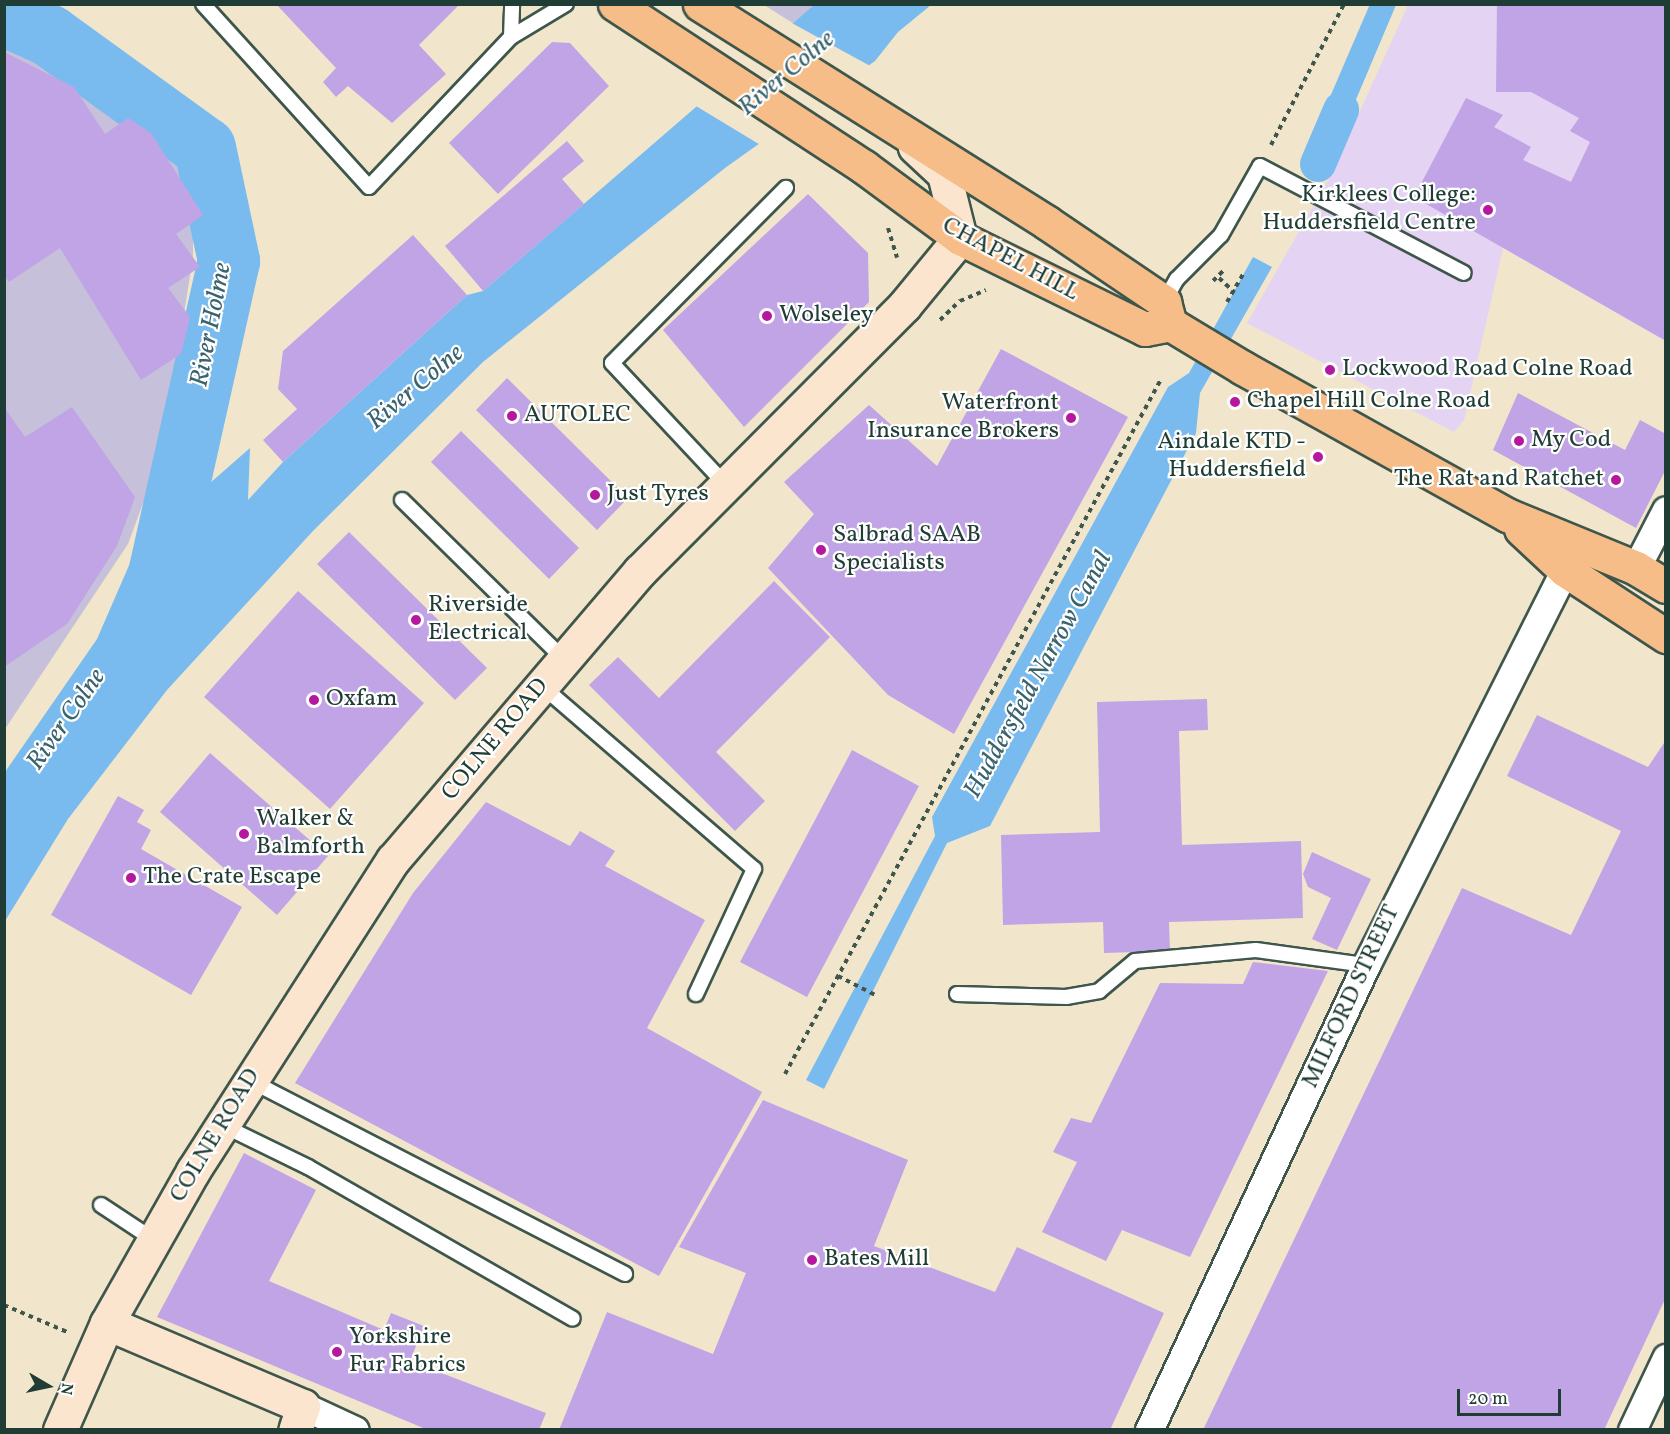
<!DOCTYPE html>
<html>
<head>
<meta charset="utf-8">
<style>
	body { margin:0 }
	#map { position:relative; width:1670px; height:1434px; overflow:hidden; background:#f1e6cb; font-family:Vollkorn,serif }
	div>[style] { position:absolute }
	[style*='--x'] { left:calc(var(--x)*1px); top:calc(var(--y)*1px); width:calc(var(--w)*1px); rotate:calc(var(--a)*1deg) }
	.built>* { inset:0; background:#e4d3f2 }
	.industrial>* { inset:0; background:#c6c0da }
	.water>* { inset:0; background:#7abbef }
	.pier>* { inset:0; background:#f1e6cb }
	.canal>* { height:36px; margin:-18px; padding:0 18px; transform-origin:18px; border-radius:18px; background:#7abbef }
	.river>* { height:62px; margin:-31px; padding:0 31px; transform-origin:31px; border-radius:31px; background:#7abbef }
	.building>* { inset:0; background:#c0a4e5 }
	.path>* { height:4px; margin-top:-2px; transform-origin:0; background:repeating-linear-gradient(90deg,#3e564b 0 4.5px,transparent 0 9px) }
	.roads { filter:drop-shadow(2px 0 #3e564b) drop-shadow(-2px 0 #3e564b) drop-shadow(0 2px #3e564b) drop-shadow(0 -2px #3e564b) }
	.lane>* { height:14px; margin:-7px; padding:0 7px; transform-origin:7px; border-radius:7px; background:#fff }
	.street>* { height:27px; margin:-13.5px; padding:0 13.5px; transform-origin:13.5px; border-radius:13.5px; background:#fff }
	.secondary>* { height:33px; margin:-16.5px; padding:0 16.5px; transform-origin:16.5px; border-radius:16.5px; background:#fce5cf }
	.primary>* { height:33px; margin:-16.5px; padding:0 16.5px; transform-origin:16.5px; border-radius:16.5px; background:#f7bd88 }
	.dots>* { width:16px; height:16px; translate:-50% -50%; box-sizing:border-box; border:3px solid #fff; border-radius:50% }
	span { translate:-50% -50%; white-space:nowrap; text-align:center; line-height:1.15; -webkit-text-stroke:4.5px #fff; paint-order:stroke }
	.poi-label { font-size:24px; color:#1f3d34 }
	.right { translate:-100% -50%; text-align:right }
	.left { translate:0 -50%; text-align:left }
	.street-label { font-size:24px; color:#1f3d34 }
	.water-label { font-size:26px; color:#3a636c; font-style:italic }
	.frame { position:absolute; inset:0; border:6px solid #1f3d34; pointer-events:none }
	.north { position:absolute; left:18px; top:1356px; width:60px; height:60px; -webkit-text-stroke:4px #fff; paint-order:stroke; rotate:99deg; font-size:16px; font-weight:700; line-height:24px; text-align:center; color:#1f3d34 }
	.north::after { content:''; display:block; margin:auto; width:21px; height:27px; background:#1f3d34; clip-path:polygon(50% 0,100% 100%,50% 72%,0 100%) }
	.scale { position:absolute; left:1457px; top:1389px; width:104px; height:27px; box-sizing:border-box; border:3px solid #1f3d34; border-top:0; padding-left:8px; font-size:18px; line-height:21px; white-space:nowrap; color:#1f3d34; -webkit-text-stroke:4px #fff; paint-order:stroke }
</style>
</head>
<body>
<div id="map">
	<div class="built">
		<div style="clip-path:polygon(1408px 5px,1665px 5px,1665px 341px,1503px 248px,1464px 420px,1454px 432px,1247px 323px,1332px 173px)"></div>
	</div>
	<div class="industrial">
		<div style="clip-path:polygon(764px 5px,821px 5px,796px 25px)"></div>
		<div style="clip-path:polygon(5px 46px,64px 77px,193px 171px,193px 257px,162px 452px,128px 544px,5px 729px)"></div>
	</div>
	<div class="water">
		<div style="clip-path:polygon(1370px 4px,1396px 5px,1330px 161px,1308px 148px)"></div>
		<div style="clip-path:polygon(814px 5px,931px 5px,898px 32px,875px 61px,725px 168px,483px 362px,313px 531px,167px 690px,68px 819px,5px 921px,5px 772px,97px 639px,137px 547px,250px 448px,248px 500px,283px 462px,467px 295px,483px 291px)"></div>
		<div style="clip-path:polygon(1253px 257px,1272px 267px,1200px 393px,1196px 433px,990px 826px,947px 843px,824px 1089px,806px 1080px,935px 836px,932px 817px,1168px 387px,1189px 373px)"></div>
	</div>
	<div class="pier">
		<div style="clip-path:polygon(790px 22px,872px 67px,762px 146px,696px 106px)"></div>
	</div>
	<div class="canal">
		<div style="--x:1318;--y:164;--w:59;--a:-66.9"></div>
	</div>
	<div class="river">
		<div style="--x:4;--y:15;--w:51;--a:24.5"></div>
		<div style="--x:50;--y:36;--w:191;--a:35.9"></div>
		<div style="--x:205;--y:148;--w:116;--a:78"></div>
		<div style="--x:229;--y:261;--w:343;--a:102.6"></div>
	</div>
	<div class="building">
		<div style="clip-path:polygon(276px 4px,460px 4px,419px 45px,446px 74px,392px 123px,348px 86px,336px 97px,323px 82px,336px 68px)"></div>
		<div style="clip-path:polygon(1497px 4px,1666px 4px,1666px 341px,1414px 197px,1466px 98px,1503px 115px,1494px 127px,1531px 147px,1523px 160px,1571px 182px,1590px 142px,1570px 131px,1579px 118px,1531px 92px,1496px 92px)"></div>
		<div style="clip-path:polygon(552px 42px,570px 43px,609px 86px,498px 194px,449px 143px)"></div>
		<div style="clip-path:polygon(4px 52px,74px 87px,105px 134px,128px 118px,151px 133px,203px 215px,176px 234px,200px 267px,168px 288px,190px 317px,181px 354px,141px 380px,60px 248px,9px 282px,4px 275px)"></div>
		<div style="clip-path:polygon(567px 141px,584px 161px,562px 179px,584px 204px,483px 291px,445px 246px)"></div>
		<div style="clip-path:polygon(808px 194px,868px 253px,869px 302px,744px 427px,663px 330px)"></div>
		<div style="clip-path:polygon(413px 235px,467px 295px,283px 462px,263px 440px,297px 409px,278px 389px,283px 351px)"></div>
		<div style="clip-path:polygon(1001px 349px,1128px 417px,954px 734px,888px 695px,768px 568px,814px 514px,784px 482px,869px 405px,937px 466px)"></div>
		<div style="clip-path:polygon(507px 378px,628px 498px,597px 530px,476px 410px)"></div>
		<div style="clip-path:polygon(1518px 393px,1625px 450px,1640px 420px,1666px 434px,1666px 469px,1636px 528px,1493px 450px)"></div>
		<div style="clip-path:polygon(4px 407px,25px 437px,72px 407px,135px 497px,117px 546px,67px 624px,4px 667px)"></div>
		<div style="clip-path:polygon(461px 431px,579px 548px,549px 579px,431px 462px)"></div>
		<div style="clip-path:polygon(349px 532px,487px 668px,455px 700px,317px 564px)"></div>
		<div style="clip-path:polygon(774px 581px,830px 637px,716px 752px,765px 801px,735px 831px,589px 685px,618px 657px,659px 698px)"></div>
		<div style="clip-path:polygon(298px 591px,424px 703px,330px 809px,204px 697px)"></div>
		<div style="clip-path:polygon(1207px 699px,1208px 730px,1179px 731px,1182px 845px,1301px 841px,1303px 918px,1169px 922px,1170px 951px,1104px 953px,1103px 922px,1003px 925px,1001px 835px,1100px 832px,1097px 702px)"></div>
		<div style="clip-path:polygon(1537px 715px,1648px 767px,1666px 740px,1666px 1297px,1604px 1430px,1203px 1430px,1462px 888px,1571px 935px,1621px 831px,1507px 776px)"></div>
		<div style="clip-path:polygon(852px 750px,919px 786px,807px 997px,740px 962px)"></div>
		<div style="clip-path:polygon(210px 753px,328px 856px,277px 915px,160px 812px)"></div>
		<div style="clip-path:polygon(118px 796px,144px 810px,137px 822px,151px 830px,141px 849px,242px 907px,191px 995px,51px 915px)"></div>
		<div style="clip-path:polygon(486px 802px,570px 846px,580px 831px,615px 851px,605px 866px,705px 920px,647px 1028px,762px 1092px,659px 1276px,295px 1083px,413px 893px)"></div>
		<div style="clip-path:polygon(1312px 852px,1371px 879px,1337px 950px,1312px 939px,1331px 898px,1308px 887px,1303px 874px)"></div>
		<div style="clip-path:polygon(1253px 962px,1328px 971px,1190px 1257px,1122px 1230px,1106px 1261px,1042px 1232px,1077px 1162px,1053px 1152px,1071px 1118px,1091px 1123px,1160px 983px,1243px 984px)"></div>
		<div style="clip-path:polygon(763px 1100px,908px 1160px,874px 1246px,995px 1292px,1017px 1247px,1164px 1313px,1110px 1430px,559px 1430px,607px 1312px,713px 1354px,746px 1273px,679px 1247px)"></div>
		<div style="clip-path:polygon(244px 1153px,316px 1190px,269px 1281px,384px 1330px,391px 1313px,424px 1326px,410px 1361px,546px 1413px,539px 1430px,428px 1430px,157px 1317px)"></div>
	</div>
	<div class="path">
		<div style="--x:1271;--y:145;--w:159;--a:-62.6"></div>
		<div style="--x:888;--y:228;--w:31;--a:73"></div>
		<div style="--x:1219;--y:278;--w:21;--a:43"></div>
		<div style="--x:1213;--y:281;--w:16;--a:-45"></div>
		<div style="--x:1227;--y:302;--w:32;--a:-60"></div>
		<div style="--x:940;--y:320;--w:28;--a:-44"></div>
		<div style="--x:960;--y:301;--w:28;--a:-23"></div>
		<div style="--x:838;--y:976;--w:44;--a:27.1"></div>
		<div style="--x:785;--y:1074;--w:788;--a:-61.58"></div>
		<div style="--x:4;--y:1305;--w:69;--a:23.2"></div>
	</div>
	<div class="roads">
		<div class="lane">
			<div style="--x:203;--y:4;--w:247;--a:47.8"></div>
			<div style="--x:369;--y:187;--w:207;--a:-46.6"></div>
			<div style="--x:511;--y:37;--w:64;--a:-31"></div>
			<div style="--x:511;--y:37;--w:33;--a:-88"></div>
			<div style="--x:1164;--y:302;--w:26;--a:-61"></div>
			<div style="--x:1177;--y:279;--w:62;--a:-45"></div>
			<div style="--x:1221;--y:235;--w:79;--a:-60.5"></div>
			<div style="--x:1260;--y:166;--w:230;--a:27.7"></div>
			<div style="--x:726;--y:485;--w:167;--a:-133.1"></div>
			<div style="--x:612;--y:363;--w:247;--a:-45.2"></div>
			<div style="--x:402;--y:500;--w:228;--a:44.5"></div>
			<div style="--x:542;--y:686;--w:280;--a:40.8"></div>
			<div style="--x:754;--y:869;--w:138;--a:114.9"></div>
			<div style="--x:957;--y:994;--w:109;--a:1.6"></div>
			<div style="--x:1066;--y:997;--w:34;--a:-10"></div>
			<div style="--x:1099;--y:991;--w:47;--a:-39.8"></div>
			<div style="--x:1135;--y:961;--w:121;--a:-5.2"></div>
			<div style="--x:1256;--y:950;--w:111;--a:7.8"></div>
			<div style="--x:251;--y:1081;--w:421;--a:27.3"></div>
			<div style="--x:222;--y:1125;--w:96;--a:26"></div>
			<div style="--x:308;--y:1167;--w:305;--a:29.8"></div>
			<div style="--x:101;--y:1205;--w:64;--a:33.4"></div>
		</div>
		<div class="street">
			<div style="--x:1636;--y:568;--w:65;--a:-62.7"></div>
			<div style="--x:303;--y:1406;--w:57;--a:24.8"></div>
			<div style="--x:1149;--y:1430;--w:513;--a:-64.98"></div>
			<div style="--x:1366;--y:965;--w:442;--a:-63.3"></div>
			<div style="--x:1632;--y:1430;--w:80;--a:-64.7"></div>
		</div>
		<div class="secondary">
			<div style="--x:107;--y:1323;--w:213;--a:23"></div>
			<div style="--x:303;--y:1406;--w:25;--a:108"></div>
			<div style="--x:60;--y:1430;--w:117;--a:-66.3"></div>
			<div style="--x:107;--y:1323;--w:175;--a:-60.5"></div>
			<div style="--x:193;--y:1171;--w:370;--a:-57.3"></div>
			<div style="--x:393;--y:860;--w:380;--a:-49.5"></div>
			<div style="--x:640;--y:571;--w:374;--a:-45.1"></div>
			<div style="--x:904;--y:306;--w:88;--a:-50.5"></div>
			<div style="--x:960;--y:238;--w:66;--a:-104"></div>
			<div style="--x:944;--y:174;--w:40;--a:-137"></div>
		</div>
		<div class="primary">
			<div style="--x:615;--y:4;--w:298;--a:33.2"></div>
			<div style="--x:864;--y:167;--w:119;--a:36.5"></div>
			<div style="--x:960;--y:238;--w:206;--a:26.2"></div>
			<div style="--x:1145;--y:329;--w:25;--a:-11"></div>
			<div style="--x:700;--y:4;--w:409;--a:32.2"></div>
			<div style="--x:1046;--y:222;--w:143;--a:34.1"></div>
			<div style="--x:1164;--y:302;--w:23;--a:75"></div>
			<div style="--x:1170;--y:324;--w:85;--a:31.1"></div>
			<div style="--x:1243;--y:368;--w:302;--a:29.1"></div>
			<div style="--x:1507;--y:515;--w:139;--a:22.3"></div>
			<div style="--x:1636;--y:568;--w:35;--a:31"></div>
			<div style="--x:1521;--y:529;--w:60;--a:43"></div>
			<div style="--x:1565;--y:570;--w:121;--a:33.2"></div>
		</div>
	</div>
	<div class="dots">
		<div style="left:1488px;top:210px;background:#b5179e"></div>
		<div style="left:767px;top:316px;background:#b5179e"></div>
		<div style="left:1330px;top:370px;background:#b5179e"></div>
		<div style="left:1235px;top:402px;background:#b5179e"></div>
		<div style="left:512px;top:416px;background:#b5179e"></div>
		<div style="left:1071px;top:418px;background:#b5179e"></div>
		<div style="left:1519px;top:441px;background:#b5179e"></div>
		<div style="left:1318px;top:457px;background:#b5179e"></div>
		<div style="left:1616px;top:480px;background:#b5179e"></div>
		<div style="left:595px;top:495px;background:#b5179e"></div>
		<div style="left:821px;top:550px;background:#b5179e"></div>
		<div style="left:416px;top:620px;background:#b5179e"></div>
		<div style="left:314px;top:700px;background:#b5179e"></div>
		<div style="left:244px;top:834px;background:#b5179e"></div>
		<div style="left:131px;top:878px;background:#b5179e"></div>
		<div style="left:812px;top:1260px;background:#b5179e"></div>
		<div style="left:337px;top:1352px;background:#b5179e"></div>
	</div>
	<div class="poi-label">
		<span class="right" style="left:1476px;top:210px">Kirklees College:<br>Huddersfield Centre</span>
		<span class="left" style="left:779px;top:316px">Wolseley</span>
		<span class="left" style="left:1342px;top:370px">Lockwood Road Colne Road</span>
		<span class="left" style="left:1247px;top:402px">Chapel Hill Colne Road</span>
		<span class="right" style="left:1059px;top:418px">Waterfront<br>Insurance Brokers</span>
		<span class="left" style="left:524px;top:416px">AUTOLEC</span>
		<span class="left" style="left:1531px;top:441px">My Cod</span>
		<span class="right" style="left:1306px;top:457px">Aindale KTD -<br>Huddersfield</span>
		<span class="right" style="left:1604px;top:480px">The Rat and Ratchet</span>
		<span class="left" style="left:607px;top:495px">Just Tyres</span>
		<span class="left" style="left:833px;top:550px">Salbrad SAAB<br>Specialists</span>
		<span class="left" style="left:428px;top:620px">Riverside<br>Electrical</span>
		<span class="left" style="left:326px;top:700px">Oxfam</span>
		<span class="left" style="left:256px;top:834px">Walker &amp;<br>Balmforth</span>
		<span class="left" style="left:143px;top:878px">The Crate Escape</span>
		<span class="left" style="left:824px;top:1260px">Bates Mill</span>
		<span class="left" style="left:349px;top:1352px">Yorkshire<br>Fur Fabrics</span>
	</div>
	<div class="street-label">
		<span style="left:1010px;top:260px;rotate:28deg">CHAPEL HILL</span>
		<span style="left:496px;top:740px;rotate:-50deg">COLNE ROAD</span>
		<span style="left:1352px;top:997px;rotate:-65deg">MILFORD STREET</span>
		<span style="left:216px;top:1136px;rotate:-59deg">COLNE ROAD</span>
	</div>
	<div class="water-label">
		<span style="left:787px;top:74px;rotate:-40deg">River Colne</span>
		<span style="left:212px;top:325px;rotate:-79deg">River Holme</span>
		<span style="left:416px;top:388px;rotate:-40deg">River Colne</span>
		<span style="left:1039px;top:675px;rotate:-61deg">Huddersfield Narrow Canal</span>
		<span style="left:67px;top:720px;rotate:-55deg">River Colne</span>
	</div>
	<div class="frame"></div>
	<div class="north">N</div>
	<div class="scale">20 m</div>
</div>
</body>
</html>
